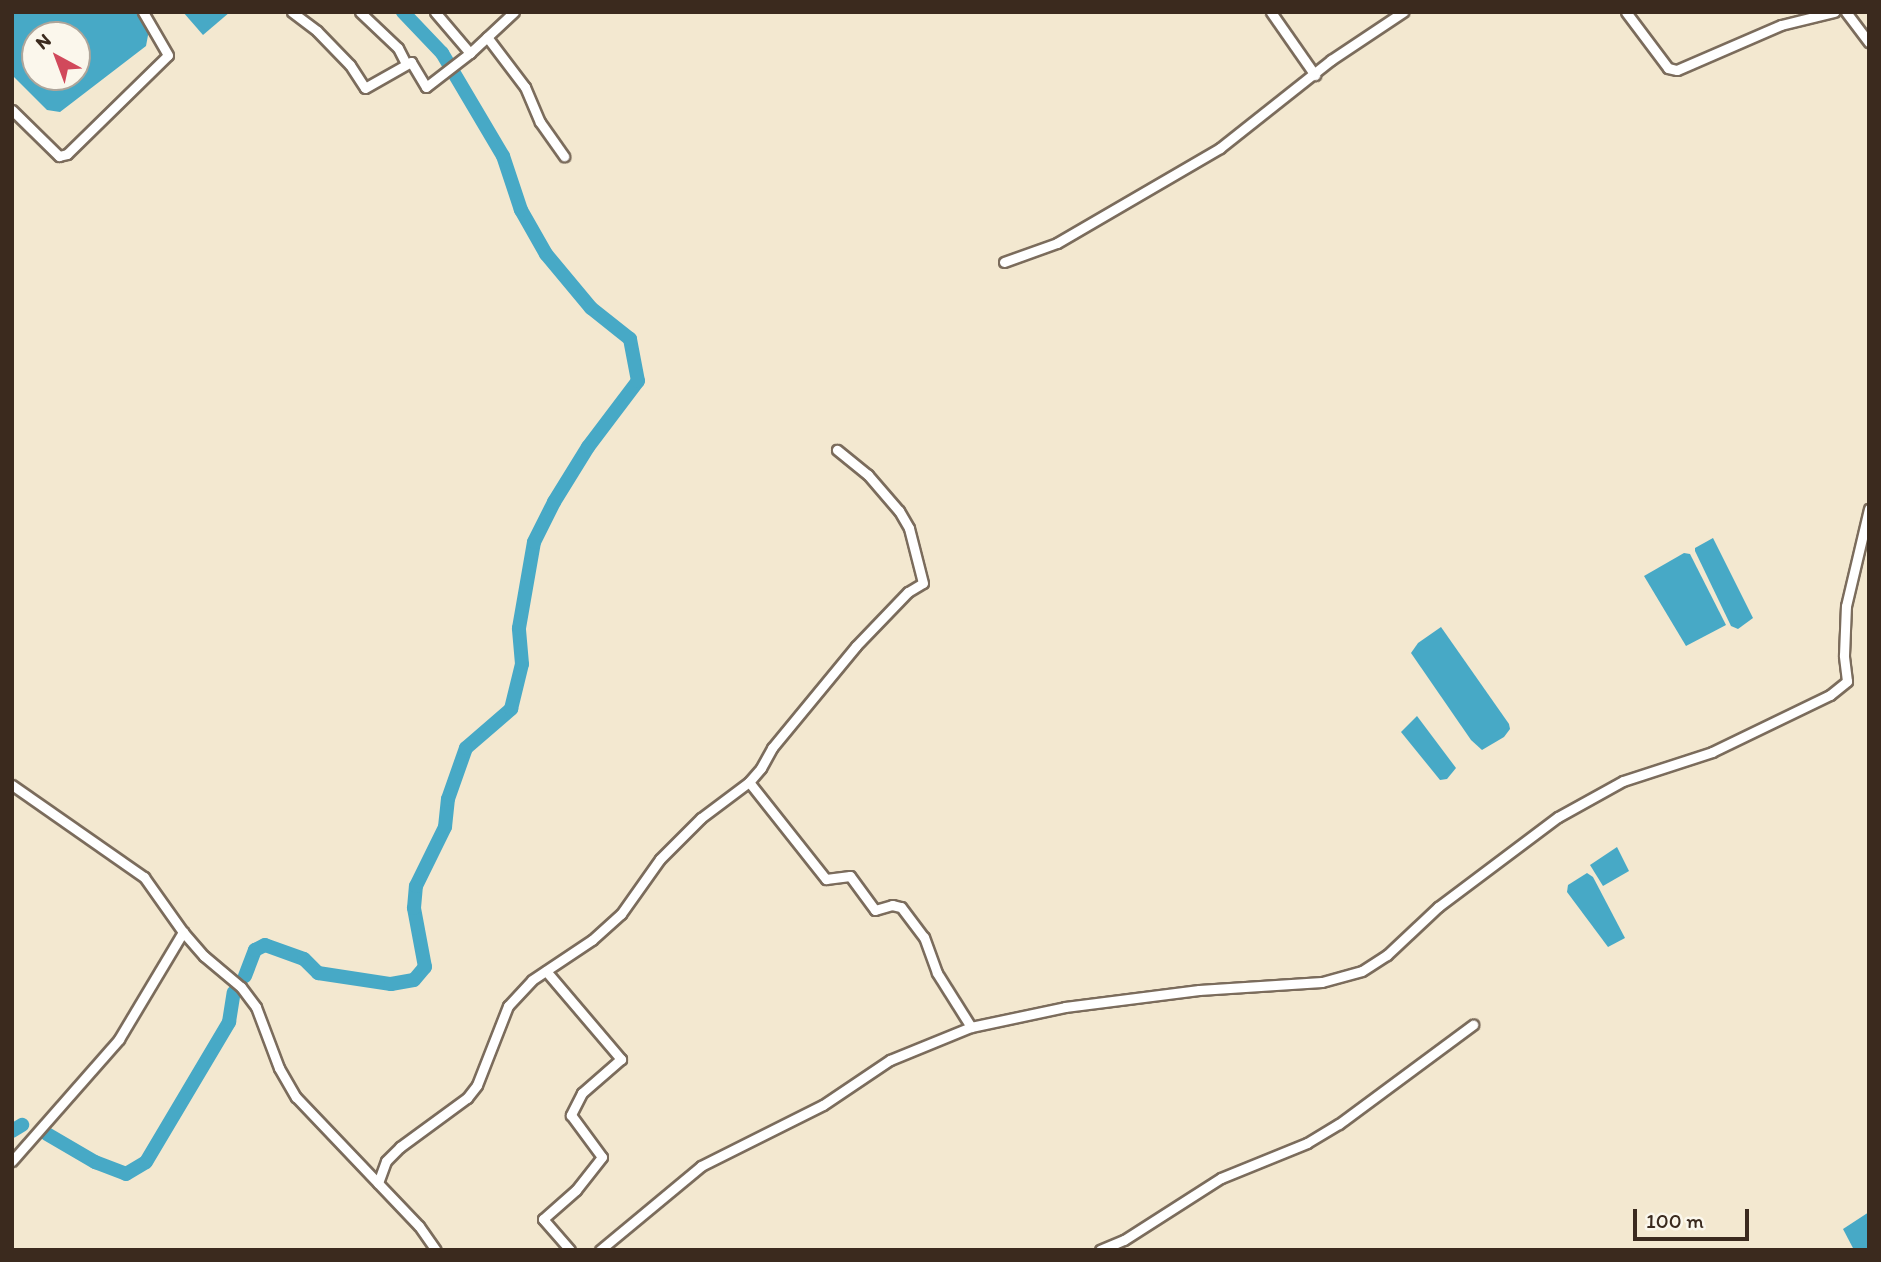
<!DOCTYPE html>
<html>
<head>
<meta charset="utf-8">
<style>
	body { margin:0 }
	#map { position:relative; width:1881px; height:1262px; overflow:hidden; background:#f3e8d0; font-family:Itim,sans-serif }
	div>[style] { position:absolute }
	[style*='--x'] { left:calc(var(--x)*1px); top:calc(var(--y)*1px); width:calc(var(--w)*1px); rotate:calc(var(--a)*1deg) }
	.water>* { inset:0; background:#47a9c6 }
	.river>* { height:14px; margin:-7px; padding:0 7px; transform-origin:7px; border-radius:7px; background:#47a9c6 }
	.roads { filter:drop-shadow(2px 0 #7b6c5c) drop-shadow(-2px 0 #7b6c5c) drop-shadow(0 2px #7b6c5c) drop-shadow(0 -2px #7b6c5c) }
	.minor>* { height:9px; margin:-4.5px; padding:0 4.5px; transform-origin:4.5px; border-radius:4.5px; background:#fff }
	span { translate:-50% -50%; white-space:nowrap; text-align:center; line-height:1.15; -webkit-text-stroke:6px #fbf7ec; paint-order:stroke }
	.frame { position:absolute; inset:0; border:14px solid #3b2a1e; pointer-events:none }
	.north { position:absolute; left:21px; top:21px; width:70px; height:70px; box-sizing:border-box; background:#fbf7ec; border:2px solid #aea59a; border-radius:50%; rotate:319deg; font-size:19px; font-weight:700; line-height:28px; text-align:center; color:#3b2a1e }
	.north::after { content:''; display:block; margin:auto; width:24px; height:32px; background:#d1495b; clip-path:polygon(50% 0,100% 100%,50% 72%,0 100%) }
	.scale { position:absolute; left:1633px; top:1209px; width:116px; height:32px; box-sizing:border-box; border:4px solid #3b2a1e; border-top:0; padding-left:9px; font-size:21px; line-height:24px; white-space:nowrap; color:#3b2a1e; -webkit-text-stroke:5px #fbf7ec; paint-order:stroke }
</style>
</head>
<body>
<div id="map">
	<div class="water">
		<div style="clip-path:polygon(evenodd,12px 12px,136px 12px,149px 30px,146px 46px,60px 112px,47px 110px,12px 75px,12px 12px,77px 35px,77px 77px,35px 77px,35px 35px,77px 35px)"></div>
		<div style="clip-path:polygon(183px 12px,230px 12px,203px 35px)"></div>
		<div style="clip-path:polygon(1713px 538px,1753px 618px,1738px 629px,1731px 626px,1695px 551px,1695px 548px)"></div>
		<div style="clip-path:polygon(1684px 553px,1690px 554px,1726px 625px,1686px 646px,1644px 576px)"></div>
		<div style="clip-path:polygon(1441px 627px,1509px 724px,1510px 729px,1504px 737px,1482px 750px,1471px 740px,1411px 653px,1418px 643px)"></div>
		<div style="clip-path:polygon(1417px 716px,1456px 768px,1447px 779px,1440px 780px,1401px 732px)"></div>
		<div style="clip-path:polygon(1617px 847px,1629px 871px,1603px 886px,1590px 865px)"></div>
		<div style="clip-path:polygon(1587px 873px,1593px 877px,1625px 938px,1608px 947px,1567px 892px,1568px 885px)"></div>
		<div style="clip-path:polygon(1869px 1212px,1869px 1250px,1854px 1250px,1843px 1229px)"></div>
	</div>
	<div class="river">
		<div style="--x:245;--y:976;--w:28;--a:-69"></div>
		<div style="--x:255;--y:950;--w:11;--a:-27"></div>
		<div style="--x:265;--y:945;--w:41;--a:19.7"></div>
		<div style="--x:304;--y:959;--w:20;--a:45"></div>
		<div style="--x:318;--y:973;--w:74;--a:8.6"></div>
		<div style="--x:391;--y:984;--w:23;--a:-10"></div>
		<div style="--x:414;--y:980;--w:17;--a:-50"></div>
		<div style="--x:425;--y:967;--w:60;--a:-100.6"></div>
		<div style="--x:414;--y:908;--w:22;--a:-85"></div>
		<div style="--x:416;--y:886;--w:66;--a:-63.8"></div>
		<div style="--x:445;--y:827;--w:28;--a:-84"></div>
		<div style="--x:448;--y:799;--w:54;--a:-70.6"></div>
		<div style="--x:466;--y:748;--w:60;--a:-40.9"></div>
		<div style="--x:511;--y:709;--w:46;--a:-76.3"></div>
		<div style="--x:522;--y:664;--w:36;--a:-95"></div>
		<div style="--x:519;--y:628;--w:87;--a:-80.1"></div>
		<div style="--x:534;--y:542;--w:45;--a:-63.4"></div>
		<div style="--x:554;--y:502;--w:65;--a:-58.3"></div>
		<div style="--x:588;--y:447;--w:83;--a:-52.9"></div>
		<div style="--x:638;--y:381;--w:43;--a:-100.8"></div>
		<div style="--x:630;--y:339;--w:50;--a:-141.5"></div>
		<div style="--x:591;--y:308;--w:70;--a:-129.8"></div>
		<div style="--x:546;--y:254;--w:51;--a:-119.6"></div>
		<div style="--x:521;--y:210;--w:57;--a:-108.4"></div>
		<div style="--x:503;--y:156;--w:120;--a:-120.6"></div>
		<div style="--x:442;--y:53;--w:57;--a:-133.6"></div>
		<div style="--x:12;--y:1131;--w:12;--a:-31"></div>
		<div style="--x:47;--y:1134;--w:56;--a:30.3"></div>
		<div style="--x:95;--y:1162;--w:33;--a:21"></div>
		<div style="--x:126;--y:1174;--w:23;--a:-31"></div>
		<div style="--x:146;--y:1162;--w:163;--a:-59.3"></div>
		<div style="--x:229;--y:1022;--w:30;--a:-81"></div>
	</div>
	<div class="roads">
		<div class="minor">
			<div style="--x:292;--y:12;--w:31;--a:37"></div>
			<div style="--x:317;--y:31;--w:47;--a:45.9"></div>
			<div style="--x:350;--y:65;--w:27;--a:57"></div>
			<div style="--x:365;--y:88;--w:53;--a:-29.5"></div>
			<div style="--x:411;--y:62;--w:29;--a:59"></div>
			<div style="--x:426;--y:87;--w:56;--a:-37.7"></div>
			<div style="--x:360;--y:12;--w:52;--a:43.5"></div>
			<div style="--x:398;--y:48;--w:18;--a:63"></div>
			<div style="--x:435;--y:12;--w:54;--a:49.5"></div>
			<div style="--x:470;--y:53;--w:60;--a:-43"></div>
			<div style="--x:1271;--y:12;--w:77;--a:55.1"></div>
			<div style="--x:1626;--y:12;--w:70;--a:53.1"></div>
			<div style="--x:1668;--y:68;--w:9;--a:13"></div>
			<div style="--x:1677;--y:70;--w:113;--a:-23.4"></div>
			<div style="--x:1781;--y:25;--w:55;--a:-13.8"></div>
			<div style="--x:1846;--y:12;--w:38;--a:53"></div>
			<div style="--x:487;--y:37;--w:63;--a:52.8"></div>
			<div style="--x:525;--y:87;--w:38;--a:67"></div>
			<div style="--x:540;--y:122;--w:42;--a:54.8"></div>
			<div style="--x:12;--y:110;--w:66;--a:44.4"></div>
			<div style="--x:59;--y:156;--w:8;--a:-14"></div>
			<div style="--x:67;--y:154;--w:141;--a:-44.4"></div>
			<div style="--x:168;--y:55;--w:50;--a:-120.2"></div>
			<div style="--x:1004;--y:262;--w:56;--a:-19.7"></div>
			<div style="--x:1057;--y:243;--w:189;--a:-30.2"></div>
			<div style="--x:1220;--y:148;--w:142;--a:-38.4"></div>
			<div style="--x:1331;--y:60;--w:87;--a:-33.7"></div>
			<div style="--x:749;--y:782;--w:124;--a:51.6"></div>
			<div style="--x:826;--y:879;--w:24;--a:-7"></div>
			<div style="--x:850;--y:876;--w:42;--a:53.7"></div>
			<div style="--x:875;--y:910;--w:18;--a:-16"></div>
			<div style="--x:892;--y:905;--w:9;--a:13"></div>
			<div style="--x:901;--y:907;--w:38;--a:53"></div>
			<div style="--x:924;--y:937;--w:38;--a:70"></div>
			<div style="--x:937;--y:973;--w:64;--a:57.8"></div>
			<div style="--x:12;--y:785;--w:161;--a:34.9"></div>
			<div style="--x:144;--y:877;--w:67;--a:54.7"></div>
			<div style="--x:183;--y:932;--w:32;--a:49"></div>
			<div style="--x:204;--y:956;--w:48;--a:40"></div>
			<div style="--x:241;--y:987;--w:25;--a:53"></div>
			<div style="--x:256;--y:1007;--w:65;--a:69.3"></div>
			<div style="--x:279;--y:1068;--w:34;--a:60"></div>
			<div style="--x:296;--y:1097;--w:178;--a:46.4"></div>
			<div style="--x:419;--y:1226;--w:29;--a:55"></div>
			<div style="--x:546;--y:971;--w:116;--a:49.6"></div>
			<div style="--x:621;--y:1059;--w:52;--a:138.9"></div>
			<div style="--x:582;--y:1093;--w:25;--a:117"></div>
			<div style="--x:571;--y:1115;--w:52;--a:53.6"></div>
			<div style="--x:602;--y:1157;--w:42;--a:128.2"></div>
			<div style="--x:576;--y:1190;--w:44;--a:138.7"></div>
			<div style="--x:543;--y:1219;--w:41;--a:48.9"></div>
			<div style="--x:12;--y:1161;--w:162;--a:-48.7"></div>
			<div style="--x:119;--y:1039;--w:125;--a:-59.1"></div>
			<div style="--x:378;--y:1183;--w:23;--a:-70"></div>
			<div style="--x:386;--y:1161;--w:20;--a:-45"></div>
			<div style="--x:400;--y:1147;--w:83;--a:-36.2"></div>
			<div style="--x:467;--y:1098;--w:16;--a:-52"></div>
			<div style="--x:477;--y:1085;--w:85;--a:-68.6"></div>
			<div style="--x:508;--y:1006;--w:35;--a:-47"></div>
			<div style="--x:532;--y:980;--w:72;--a:-33.7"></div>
			<div style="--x:592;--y:940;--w:39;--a:-42"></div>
			<div style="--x:621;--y:914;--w:67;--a:-54.7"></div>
			<div style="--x:660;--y:859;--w:58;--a:-45"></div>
			<div style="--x:701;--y:818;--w:60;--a:-36.9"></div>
			<div style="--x:749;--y:782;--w:18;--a:-49"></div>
			<div style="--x:761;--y:768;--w:23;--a:-61"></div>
			<div style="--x:772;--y:748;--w:132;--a:-50.5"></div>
			<div style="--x:856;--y:646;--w:75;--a:-46.1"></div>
			<div style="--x:908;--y:592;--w:17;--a:-31"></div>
			<div style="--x:923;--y:583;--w:57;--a:-104.3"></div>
			<div style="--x:909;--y:528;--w:20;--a:-120"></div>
			<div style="--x:899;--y:511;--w:48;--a:-130.7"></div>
			<div style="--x:868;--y:475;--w:40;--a:-141"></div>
			<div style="--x:600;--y:1250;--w:131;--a:-39.7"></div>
			<div style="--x:701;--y:1166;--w:136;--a:-26.6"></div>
			<div style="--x:823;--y:1105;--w:81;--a:-33.9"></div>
			<div style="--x:890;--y:1060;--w:87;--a:-22.2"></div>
			<div style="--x:971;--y:1027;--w:96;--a:-12"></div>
			<div style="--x:1065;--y:1007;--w:135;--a:-7.2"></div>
			<div style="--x:1199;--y:990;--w:123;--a:-3.7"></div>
			<div style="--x:1322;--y:982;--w:41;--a:-15.4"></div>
			<div style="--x:1362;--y:971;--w:30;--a:-33"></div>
			<div style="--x:1387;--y:955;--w:70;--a:-43.3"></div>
			<div style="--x:1438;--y:907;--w:150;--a:-36.9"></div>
			<div style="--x:1558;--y:817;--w:74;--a:-29"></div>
			<div style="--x:1623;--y:781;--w:94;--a:-18"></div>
			<div style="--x:1712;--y:752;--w:131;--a:-25.8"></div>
			<div style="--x:1830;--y:695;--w:22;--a:-39"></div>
			<div style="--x:1847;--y:681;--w:26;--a:-97"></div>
			<div style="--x:1844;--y:655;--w:49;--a:-87.7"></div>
			<div style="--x:1846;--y:606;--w:100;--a:-76.7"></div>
			<div style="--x:1100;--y:1250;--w:26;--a:-23"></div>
			<div style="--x:1124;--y:1240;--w:115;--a:-32.6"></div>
			<div style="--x:1221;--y:1178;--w:93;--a:-22.1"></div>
			<div style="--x:1307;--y:1143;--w:37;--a:-31"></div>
			<div style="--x:1339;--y:1124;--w:167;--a:-36.5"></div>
		</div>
	</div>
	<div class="frame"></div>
	<div class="north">N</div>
	<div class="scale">100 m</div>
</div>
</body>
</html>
